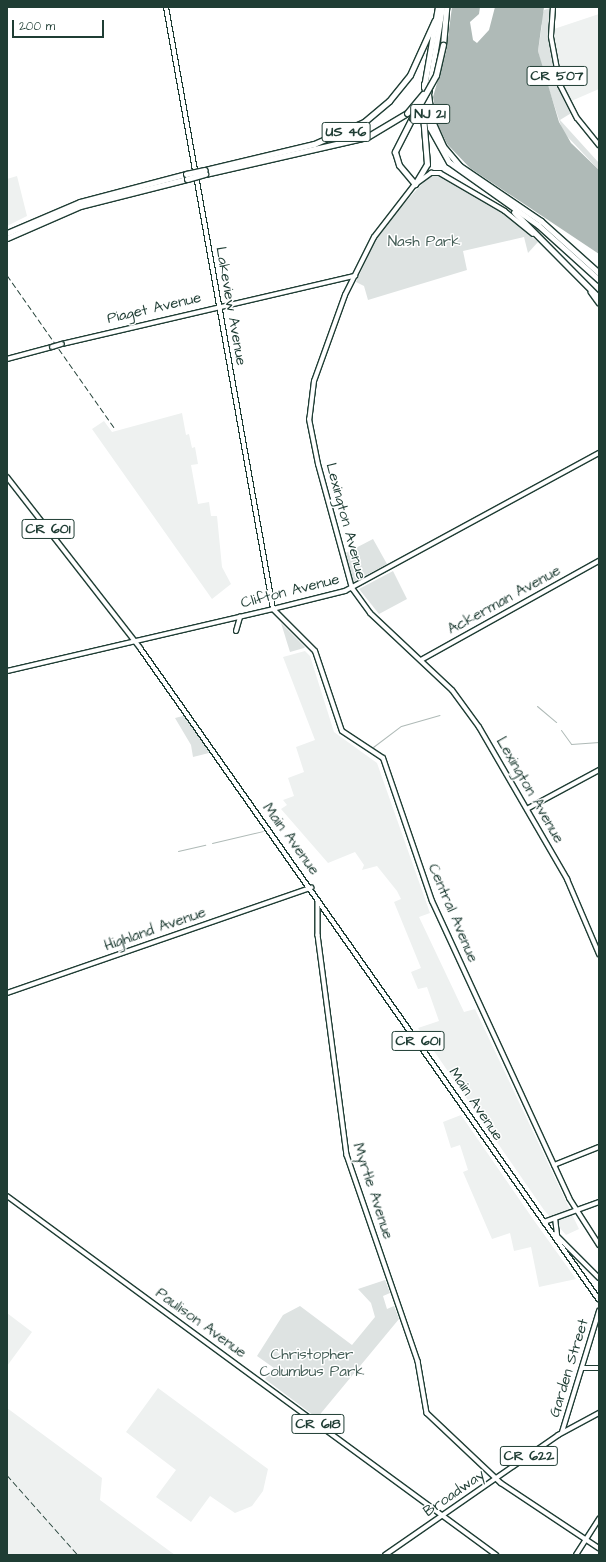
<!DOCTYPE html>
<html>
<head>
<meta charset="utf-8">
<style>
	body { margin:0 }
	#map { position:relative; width:606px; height:1562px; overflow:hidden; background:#fff; font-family:"Architects Daughter",sans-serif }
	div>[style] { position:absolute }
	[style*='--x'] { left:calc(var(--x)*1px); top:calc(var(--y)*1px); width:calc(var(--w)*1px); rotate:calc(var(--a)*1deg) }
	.built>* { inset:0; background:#eef1f0 }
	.green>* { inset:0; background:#dee3e2 }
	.water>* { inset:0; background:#afbab7 }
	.stream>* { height:1px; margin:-0.5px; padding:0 0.5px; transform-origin:0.5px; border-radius:0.5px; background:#afbab7 }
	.roads { filter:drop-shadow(1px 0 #1f3d34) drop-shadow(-1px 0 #1f3d34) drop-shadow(0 1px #1f3d34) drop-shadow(0 -1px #1f3d34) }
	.minor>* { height:3.5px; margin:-1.75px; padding:0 1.75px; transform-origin:1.75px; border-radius:1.75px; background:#fff }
	.major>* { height:4px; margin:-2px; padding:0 2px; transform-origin:2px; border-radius:2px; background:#fff }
	.highway>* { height:5px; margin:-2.5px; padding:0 2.5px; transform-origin:2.5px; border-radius:2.5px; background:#fff }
	.rail>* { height:1px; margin-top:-0.5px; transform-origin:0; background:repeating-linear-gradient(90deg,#1f3d34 0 6px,transparent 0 9px) }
	.bridges { filter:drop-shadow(1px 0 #1f3d34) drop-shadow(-1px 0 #1f3d34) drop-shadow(0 1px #1f3d34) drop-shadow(0 -1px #1f3d34) }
	.minor-bridge>* { height:3.5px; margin:-1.75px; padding:0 1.75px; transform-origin:1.75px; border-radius:1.75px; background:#fff }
	.highway-bridge>* { height:5px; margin:-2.5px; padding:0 2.5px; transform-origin:2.5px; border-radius:2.5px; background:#fff }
	span { translate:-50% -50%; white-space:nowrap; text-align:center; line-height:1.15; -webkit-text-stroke:3px #fff; paint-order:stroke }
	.shield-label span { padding:1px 3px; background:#fff; border:1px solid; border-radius:3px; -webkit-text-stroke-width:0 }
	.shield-label { font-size:14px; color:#1f3d34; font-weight:700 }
	.park-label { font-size:15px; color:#455e57 }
	.street-label { font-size:15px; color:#1f3d34 }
	.frame { position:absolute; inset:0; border:8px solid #1f3d34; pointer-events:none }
	.scale { position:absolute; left:12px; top:20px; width:92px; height:18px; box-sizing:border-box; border:2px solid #1f3d34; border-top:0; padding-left:5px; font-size:12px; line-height:14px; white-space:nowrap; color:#1f3d34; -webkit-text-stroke:3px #fff; paint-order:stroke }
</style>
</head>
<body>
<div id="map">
	<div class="built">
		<div style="clip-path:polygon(599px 14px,599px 89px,569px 102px,559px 79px,551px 30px)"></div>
		<div style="clip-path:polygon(17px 176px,27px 216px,7px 226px,7px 179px)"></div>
		<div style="clip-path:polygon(182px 413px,186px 435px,189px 434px,192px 448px,195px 447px,198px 464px,191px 465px,198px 504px,209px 502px,211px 516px,217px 516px,222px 567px,231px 584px,212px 599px,92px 429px,104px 421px,112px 432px)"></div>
		<div style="clip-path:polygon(305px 651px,310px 656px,334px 732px,377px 763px,430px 913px,419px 917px,464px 1012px,475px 1009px,579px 1229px,566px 1235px,544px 1210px,418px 1028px,439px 1021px,427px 987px,418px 989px,411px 972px,421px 968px,394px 902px,401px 899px,397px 891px,377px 866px,362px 870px,364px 865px,355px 852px,328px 863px,281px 809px,287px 805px,283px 800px,294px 796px,288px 778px,304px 772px,296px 747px,315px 740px,283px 657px)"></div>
		<div style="clip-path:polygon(461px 1115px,533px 1219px,576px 1279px,539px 1287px,531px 1247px,514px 1251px,510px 1233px,492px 1239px,463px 1172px,468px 1170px,460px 1145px,451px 1148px,443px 1122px)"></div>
		<div style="clip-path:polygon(7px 1313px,32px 1332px,7px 1366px)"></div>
		<div style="clip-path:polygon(158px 1388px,268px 1469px,263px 1491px,252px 1506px,235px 1513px,210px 1496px,191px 1522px,156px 1497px,176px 1470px,126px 1432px)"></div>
		<div style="clip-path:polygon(7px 1408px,102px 1478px,100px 1500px,175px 1555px,7px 1555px)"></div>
	</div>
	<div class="green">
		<div style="clip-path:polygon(553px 7px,551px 37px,554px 66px,573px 112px,560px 120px,599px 163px,599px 170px,563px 132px,543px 71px,538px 51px,542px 25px,539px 22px,544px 10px)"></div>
		<div style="clip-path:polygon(437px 174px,502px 212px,538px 242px,528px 253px,524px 237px,463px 251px,467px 270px,368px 300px,364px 286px,356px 282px,380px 230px,429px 176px)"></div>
		<div style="clip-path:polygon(373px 539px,387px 564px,353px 582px,346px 553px)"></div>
		<div style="clip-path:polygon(393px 571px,407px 599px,379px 614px,359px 589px)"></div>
		<div style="clip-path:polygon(281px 623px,305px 647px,304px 648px,290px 652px)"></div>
		<div style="clip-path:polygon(187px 715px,213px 752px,193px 757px,191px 745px,175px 718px)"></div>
		<div style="clip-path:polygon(385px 1280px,390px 1293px,383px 1296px,387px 1309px,394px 1306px,399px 1319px,317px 1418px,265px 1379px,274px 1368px,257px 1356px,283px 1315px,300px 1306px,352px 1345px,375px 1317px,371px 1303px,358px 1289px)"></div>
	</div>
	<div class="water">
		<div style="clip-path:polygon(452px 7px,480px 7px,479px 14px,470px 22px,473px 40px,477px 43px,489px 30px,495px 7px,544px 7px,538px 51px,559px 122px,571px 143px,599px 170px,599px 254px,470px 168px,447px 144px,438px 125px,433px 97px,446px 52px)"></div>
	</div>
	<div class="stream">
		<div style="--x:537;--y:706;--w:25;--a:40"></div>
		<div style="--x:561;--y:730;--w:17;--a:54"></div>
		<div style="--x:571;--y:744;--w:28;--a:-4"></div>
		<div style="--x:373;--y:747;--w:35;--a:-37"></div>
		<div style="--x:401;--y:726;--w:40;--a:-16"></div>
		<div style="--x:212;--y:843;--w:52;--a:-13.2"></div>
		<div style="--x:178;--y:851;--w:28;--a:-13"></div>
	</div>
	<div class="roads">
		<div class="minor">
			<div style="--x:416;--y:184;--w:19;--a:-36"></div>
			<div style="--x:431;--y:173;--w:9;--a:0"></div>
			<div style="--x:440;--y:173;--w:75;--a:30.3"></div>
			<div style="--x:505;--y:211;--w:36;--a:39"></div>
			<div style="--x:591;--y:292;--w:14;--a:54"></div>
			<div style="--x:62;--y:344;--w:301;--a:-13.1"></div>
			<div style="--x:7;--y:359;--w:47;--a:-14.9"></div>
			<div style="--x:273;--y:609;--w:74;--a:-14"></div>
			<div style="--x:345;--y:591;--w:289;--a:-28.5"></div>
			<div style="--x:421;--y:660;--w:204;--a:-29.1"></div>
			<div style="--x:527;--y:809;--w:82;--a:-28.4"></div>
			<div style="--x:318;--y:901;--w:34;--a:90"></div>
			<div style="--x:318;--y:935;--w:222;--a:82.5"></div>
			<div style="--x:347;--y:1155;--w:218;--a:71"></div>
			<div style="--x:418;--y:1361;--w:53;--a:80.2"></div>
			<div style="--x:427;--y:1413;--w:102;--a:43.4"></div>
			<div style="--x:501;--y:1483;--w:118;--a:33.6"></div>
			<div style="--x:7;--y:993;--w:322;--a:-19.1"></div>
			<div style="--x:576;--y:1555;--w:43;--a:-57.4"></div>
		</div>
		<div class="major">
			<div style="--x:166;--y:7;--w:611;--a:79.92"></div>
			<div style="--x:553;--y:7;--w:30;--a:94"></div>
			<div style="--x:551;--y:37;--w:49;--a:79.4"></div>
			<div style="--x:560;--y:85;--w:37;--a:63"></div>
			<div style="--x:577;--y:118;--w:35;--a:51"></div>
			<div style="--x:415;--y:184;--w:67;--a:127.7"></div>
			<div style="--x:374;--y:237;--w:65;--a:116.6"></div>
			<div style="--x:345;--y:295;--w:91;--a:109.8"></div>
			<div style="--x:314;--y:381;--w:38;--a:97"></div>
			<div style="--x:309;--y:419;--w:46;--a:78.7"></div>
			<div style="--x:318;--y:464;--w:129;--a:74.7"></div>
			<div style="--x:352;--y:588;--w:31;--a:54"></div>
			<div style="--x:370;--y:613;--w:112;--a:43.2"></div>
			<div style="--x:452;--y:690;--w:46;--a:53.9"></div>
			<div style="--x:479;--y:727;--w:176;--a:59.9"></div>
			<div style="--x:567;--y:879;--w:82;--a:66.9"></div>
			<div style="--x:7;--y:477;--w:217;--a:52.1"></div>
			<div style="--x:140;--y:648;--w:797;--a:54.85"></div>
			<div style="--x:273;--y:609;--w:59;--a:45"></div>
			<div style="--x:315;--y:651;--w:84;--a:71.4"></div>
			<div style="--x:342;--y:731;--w:49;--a:33.4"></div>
			<div style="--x:383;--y:758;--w:151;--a:71.1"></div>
			<div style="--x:432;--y:901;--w:327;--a:65.2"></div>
			<div style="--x:569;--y:1198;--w:56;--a:57.4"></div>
			<div style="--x:236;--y:631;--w:15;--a:-74"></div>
			<div style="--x:7;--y:671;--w:273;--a:-13.1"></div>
			<div style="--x:554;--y:1165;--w:48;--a:-21.8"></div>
			<div style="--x:7;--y:1196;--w:607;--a:36.28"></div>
			<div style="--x:555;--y:1218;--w:17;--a:83"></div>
			<div style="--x:544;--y:1222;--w:59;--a:-20"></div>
			<div style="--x:555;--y:1234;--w:62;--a:45"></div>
			<div style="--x:582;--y:1368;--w:17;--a:0"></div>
			<div style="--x:562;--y:1432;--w:127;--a:-73"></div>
			<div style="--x:385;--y:1555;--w:211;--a:-34.7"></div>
			<div style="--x:558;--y:1435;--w:47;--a:-28.2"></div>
		</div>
		<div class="highway">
			<div style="--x:442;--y:7;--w:88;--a:99.1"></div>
			<div style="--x:428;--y:94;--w:27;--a:82"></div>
			<div style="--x:432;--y:121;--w:27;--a:66"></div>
			<div style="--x:443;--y:146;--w:26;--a:50"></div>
			<div style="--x:460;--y:166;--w:98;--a:34.2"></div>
			<div style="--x:541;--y:221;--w:78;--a:41.9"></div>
			<div style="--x:443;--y:45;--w:38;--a:-85"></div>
			<div style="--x:424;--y:84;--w:44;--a:82.2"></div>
			<div style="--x:430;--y:128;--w:39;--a:61"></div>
			<div style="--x:449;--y:162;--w:109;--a:35.3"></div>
			<div style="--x:538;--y:225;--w:82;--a:42"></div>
			<div style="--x:424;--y:87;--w:81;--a:-80.1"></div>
			<div style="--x:412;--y:118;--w:38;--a:117"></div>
			<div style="--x:395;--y:152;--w:14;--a:73"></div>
			<div style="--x:399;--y:165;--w:25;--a:50"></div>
			<div style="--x:205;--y:170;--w:112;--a:-13.4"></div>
			<div style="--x:314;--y:144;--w:55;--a:-23.7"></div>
			<div style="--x:364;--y:122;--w:33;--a:-40"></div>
			<div style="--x:389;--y:101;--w:33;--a:-51"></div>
			<div style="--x:410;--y:75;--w:60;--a:-65.6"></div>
			<div style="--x:205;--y:174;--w:166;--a:-12.9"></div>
			<div style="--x:367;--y:137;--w:47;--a:-31"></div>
			<div style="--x:415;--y:184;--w:23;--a:-59"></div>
			<div style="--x:427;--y:164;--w:49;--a:-94.7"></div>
			<div style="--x:514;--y:212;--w:121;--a:45.3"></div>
			<div style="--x:7;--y:233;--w:79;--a:-23"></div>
			<div style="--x:80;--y:202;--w:110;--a:-14.8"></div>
			<div style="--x:7;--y:238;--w:80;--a:-23.7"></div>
			<div style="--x:80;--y:206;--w:110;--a:-14.2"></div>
		</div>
	</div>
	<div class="rail">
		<div style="--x:7;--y:275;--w:186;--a:54.9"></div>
		<div style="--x:7;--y:1475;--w:107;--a:48.4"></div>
	</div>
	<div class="bridges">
		<div class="minor-bridge">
			<div style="--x:52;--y:347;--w:10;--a:-17"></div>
		</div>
		<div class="highway-bridge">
			<div style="--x:407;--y:113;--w:25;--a:-50"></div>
			<div style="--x:412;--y:118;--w:49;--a:-60.8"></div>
			<div style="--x:436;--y:75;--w:31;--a:-77"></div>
			<div style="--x:186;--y:174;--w:19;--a:-12"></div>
			<div style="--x:187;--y:179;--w:19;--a:-16"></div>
		</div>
	</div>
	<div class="shield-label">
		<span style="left:557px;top:76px">CR 507</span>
		<span style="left:430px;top:114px">NJ 21</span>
		<span style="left:346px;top:132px">US 46</span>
		<span style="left:48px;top:529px">CR 601</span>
		<span style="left:418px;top:1041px">CR 601</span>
		<span style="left:318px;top:1424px">CR 618</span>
		<span style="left:529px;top:1456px">CR 622</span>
	</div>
	<div class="park-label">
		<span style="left:424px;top:242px">Nash Park</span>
		<span style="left:312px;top:1363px">Christopher<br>Columbus Park</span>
	</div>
	<div class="street-label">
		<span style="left:231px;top:306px;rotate:80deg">Lakeview Avenue</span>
		<span style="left:154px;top:308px;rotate:-13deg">Piaget Avenue</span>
		<span style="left:346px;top:521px;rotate:75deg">Lexington Avenue</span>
		<span style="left:290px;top:591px;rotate:-14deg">Clifton Avenue</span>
		<span style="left:504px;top:600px;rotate:-29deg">Ackerman Avenue</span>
		<span style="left:530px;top:790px;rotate:60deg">Lexington Avenue</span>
		<span style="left:291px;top:839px;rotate:54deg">Main Avenue</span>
		<span style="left:453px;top:913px;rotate:67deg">Central Avenue</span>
		<span style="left:155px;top:929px;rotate:-19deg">Highland Avenue</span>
		<span style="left:476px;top:1104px;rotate:56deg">Main Avenue</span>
		<span style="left:373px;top:1191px;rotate:72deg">Myrtle Avenue</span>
		<span style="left:201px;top:1323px;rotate:36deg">Paulison Avenue</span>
		<span style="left:569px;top:1368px;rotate:-73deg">Garden Street</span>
		<span style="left:454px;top:1493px;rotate:-35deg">Broadway</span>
	</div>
	<div class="frame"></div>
	<div class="scale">200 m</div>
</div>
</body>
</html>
